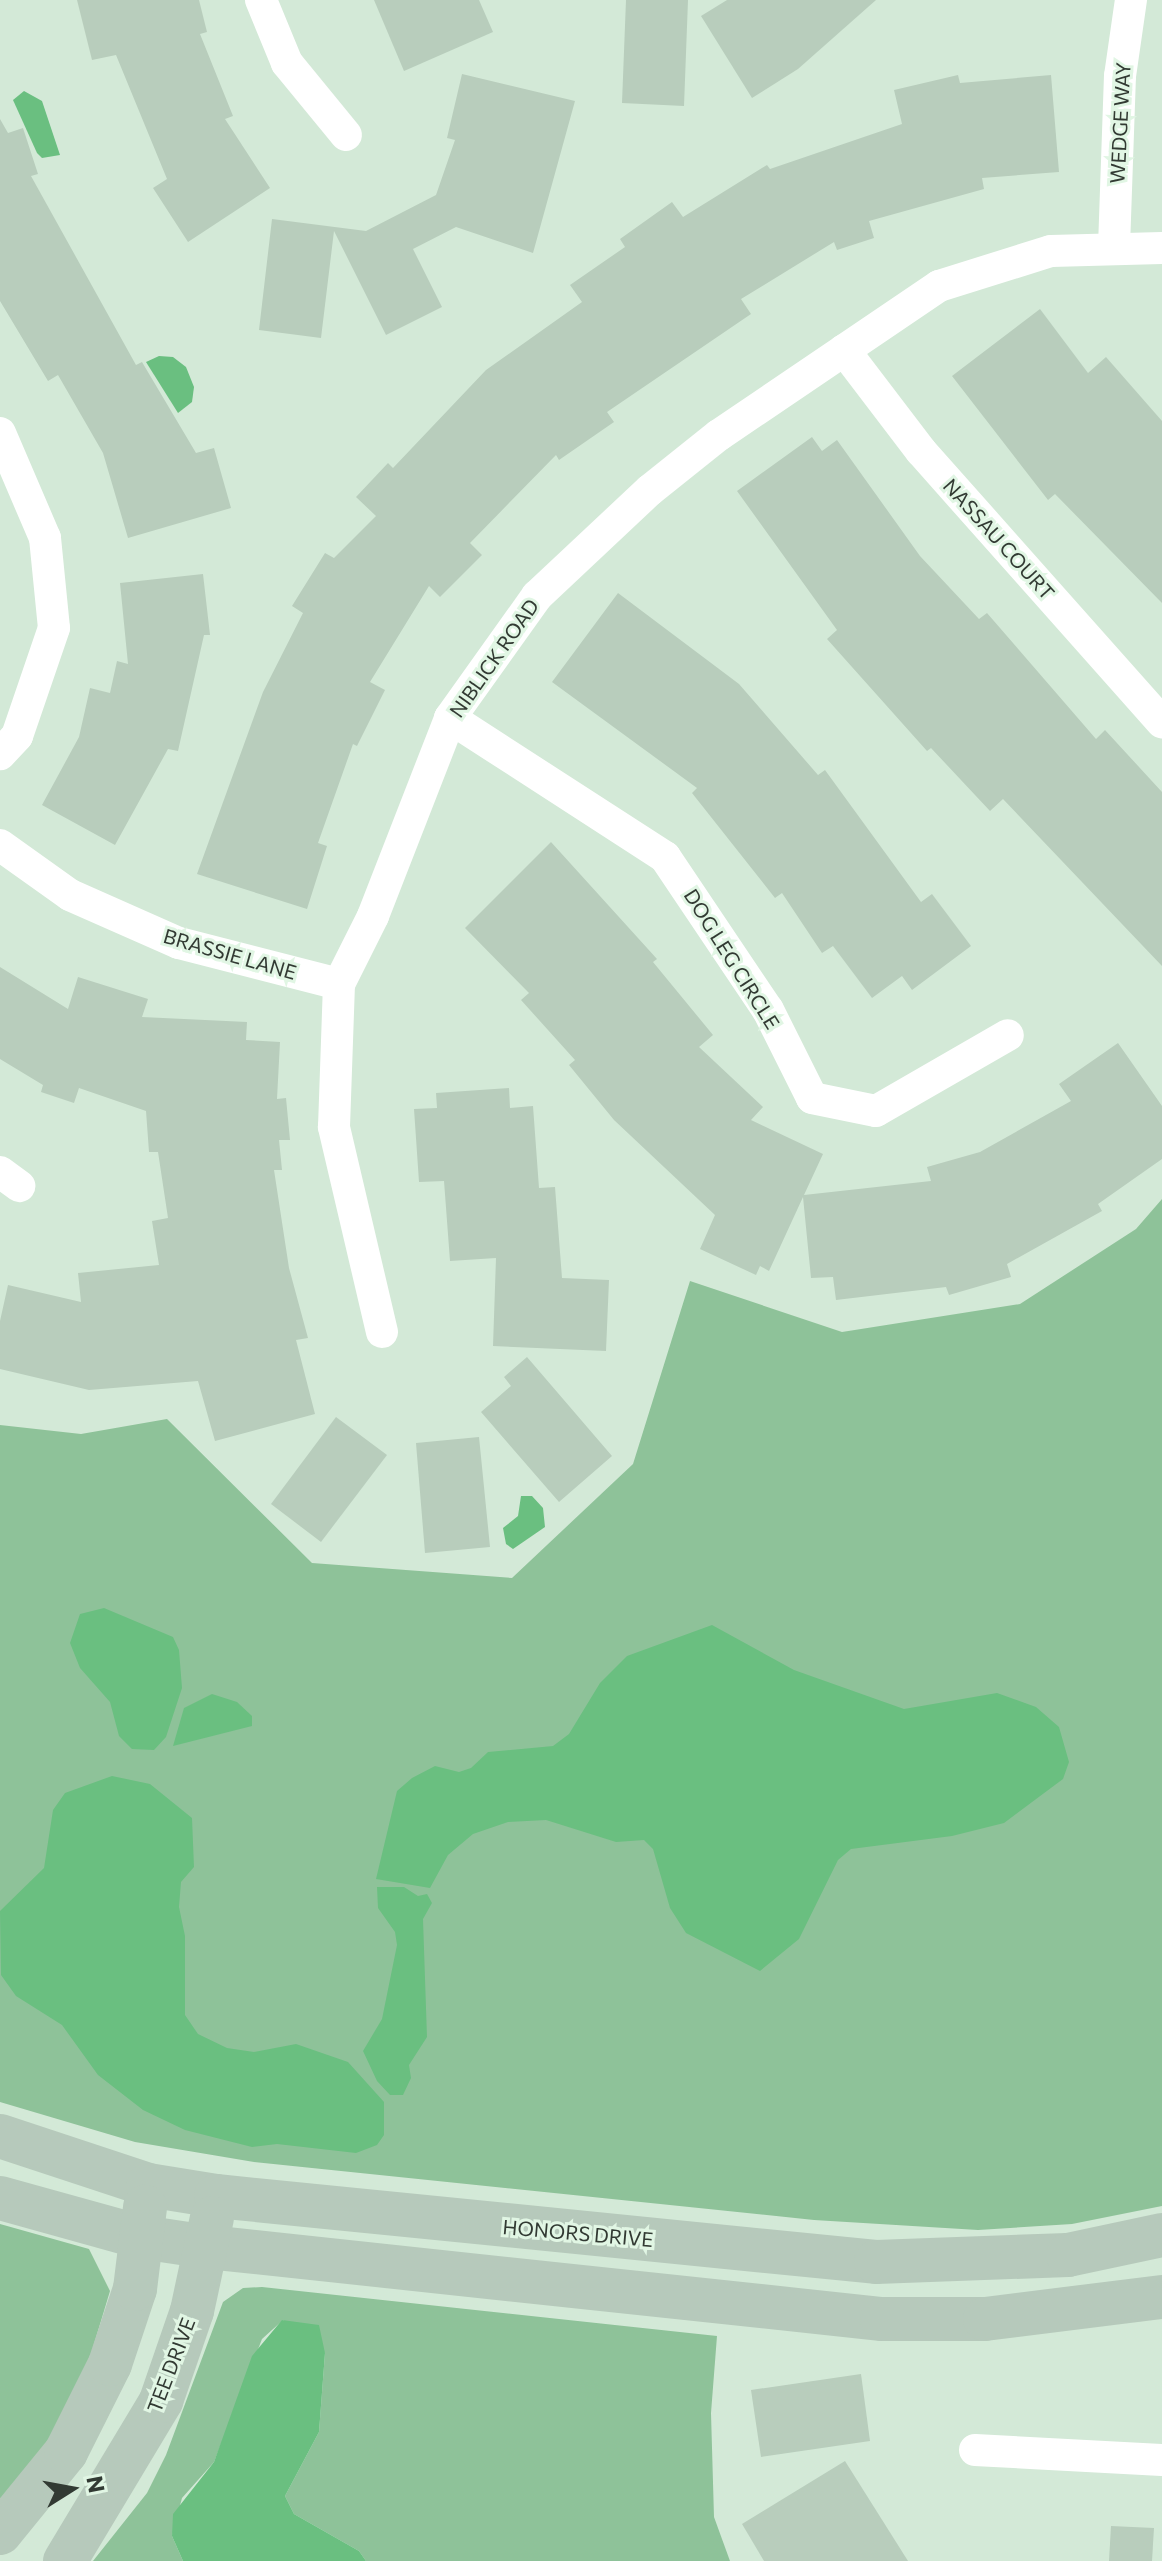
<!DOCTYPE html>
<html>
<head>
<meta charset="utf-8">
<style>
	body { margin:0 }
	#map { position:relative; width:1162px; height:2561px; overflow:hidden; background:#d3e9d7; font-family:Commissioner,sans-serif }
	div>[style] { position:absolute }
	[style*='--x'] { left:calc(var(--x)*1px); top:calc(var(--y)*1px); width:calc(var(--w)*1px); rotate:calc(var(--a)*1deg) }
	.green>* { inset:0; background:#8ec299 }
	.water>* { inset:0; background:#6abf80 }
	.building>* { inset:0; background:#b8cdbc }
	.street>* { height:32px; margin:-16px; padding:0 16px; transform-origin:16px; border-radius:16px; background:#fff }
	.secondary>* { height:44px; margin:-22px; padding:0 22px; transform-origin:22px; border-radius:22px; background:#b6c9bb }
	span { translate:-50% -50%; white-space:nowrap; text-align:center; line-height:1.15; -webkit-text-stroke:6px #e1f6e4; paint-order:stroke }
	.street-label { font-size:20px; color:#323a33 }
	.north { position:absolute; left:32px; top:2449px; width:80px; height:80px; -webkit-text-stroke:6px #e1f6e4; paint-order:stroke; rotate:79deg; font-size:22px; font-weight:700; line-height:32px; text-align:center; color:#323a33 }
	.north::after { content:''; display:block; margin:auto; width:28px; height:36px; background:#323a33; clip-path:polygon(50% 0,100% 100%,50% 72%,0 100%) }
</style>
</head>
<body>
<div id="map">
	<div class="green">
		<div style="clip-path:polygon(1162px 1199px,1162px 2206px,1072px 2224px,978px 2230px,814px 2220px,254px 2162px,135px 2142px,0 2102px,0 1425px,81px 1434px,167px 1419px,312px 1563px,512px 1578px,633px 1464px,690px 1281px,842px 1332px,1020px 1304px,1136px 1229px)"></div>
		<div style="clip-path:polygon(0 2224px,89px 2249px,110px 2291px,76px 2404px,0 2515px)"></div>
		<div style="clip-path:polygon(262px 2287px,717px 2336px,711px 2413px,714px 2517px,730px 2561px,366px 2561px,359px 2551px,294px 2514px,285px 2496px,319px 2432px,325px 2353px,283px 2320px,262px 2339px,214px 2462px,182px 2498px,172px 2536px,183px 2561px,93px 2561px,147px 2493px,166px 2455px,223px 2302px,243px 2288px)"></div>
	</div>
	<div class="water">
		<div style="clip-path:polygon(24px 91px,42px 101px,60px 155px,42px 158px,37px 153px,13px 100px)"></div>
		<div style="clip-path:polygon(159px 356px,173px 357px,186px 367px,194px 387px,192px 402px,178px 413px,146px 362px)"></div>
		<div style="clip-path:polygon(521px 1496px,532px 1496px,543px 1508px,545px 1527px,513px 1549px,506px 1544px,503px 1528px,518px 1516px)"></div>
		<div style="clip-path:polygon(104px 1608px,173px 1637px,179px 1650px,182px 1688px,166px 1737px,154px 1750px,132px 1749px,119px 1736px,110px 1702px,80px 1668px,70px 1643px,80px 1614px)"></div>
		<div style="clip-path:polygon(712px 1625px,794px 1670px,904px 1709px,997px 1693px,1036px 1707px,1059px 1727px,1069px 1762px,1063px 1779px,1004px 1823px,952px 1836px,851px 1849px,838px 1860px,799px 1939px,760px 1971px,686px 1933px,670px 1908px,653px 1849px,644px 1840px,616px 1842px,546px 1820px,508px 1822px,473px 1834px,448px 1855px,430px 1888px,376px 1879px,397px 1791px,412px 1778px,435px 1766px,459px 1772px,471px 1768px,488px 1752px,553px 1746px,569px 1734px,600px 1683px,627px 1656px)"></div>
		<div style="clip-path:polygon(212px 1694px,237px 1702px,252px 1716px,252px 1726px,173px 1746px,184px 1708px)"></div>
		<div style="clip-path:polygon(112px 1776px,150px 1784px,192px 1818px,194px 1867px,181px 1882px,179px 1907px,185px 1936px,185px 2015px,198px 2034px,227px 2048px,254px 2052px,296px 2044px,348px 2062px,384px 2102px,384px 2135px,377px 2145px,356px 2153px,277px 2144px,252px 2147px,185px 2130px,143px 2110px,98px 2075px,62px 2025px,16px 1996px,1px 1975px,0 1911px,44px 1868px,53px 1810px,65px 1793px)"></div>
		<div style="clip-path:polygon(377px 1887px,404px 1887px,418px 1896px,427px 1894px,432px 1903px,423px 1919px,427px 2037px,409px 2065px,411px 2078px,403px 2095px,390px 2095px,377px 2081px,363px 2051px,382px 2019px,397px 1945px,395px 1932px,378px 1908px)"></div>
		<div style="clip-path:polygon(282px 2320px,319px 2325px,325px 2353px,319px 2432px,285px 2496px,294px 2514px,359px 2551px,366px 2561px,183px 2561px,172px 2536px,173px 2514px,214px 2462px,252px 2356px)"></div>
	</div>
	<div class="building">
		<div style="clip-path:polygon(77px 0,199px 0,207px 32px,200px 34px,233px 116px,225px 119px,270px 188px,188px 242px,153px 188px,167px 179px,116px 55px,92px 60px)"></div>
		<div style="clip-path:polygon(374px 0,479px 0,493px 32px,404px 71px)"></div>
		<div style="clip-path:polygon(626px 0,688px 0,684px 106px,622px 103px)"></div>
		<div style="clip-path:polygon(727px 0,876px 0,798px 69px,752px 98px,701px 16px)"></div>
		<div style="clip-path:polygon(462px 74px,575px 101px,533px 253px,456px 227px,413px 249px,442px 307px,386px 335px,334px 231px,321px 338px,259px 330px,272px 219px,366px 231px,436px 195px,455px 140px,447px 138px)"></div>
		<div style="clip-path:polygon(958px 75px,960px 83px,1051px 75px,1059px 172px,982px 178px,984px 189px,869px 221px,874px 238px,837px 250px,834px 242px,741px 299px,751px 314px,607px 412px,614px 422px,559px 460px,556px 455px,470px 543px,482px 555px,440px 597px,429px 586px,370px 682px,385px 690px,357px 746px,353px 744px,318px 843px,327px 846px,307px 909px,197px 874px,263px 692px,303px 613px,292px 606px,325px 553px,334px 558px,376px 516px,356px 497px,388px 463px,393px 468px,486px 370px,582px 302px,570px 285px,625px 247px,620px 239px,672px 202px,683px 217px,767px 165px,770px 169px,902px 124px,894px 90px)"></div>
		<div style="clip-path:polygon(0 119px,8px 133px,23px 128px,38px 174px,31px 176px,136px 365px,142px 362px,196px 453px,214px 448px,231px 508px,128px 538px,103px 453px,58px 375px,48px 381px,0 301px)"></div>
		<div style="clip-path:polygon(1040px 309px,1088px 373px,1106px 357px,1162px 421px,1162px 603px,1055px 494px,1048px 500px,952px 376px)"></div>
		<div style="clip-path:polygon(812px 437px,822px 451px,837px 440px,920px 556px,979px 619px,987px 613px,1096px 739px,1105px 730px,1162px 792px,1162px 966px,1003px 799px,990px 811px,931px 748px,927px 751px,827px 639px,837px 630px,737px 491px)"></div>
		<div style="clip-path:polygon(203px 574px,210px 635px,204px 635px,178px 751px,168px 749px,115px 845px,42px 805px,79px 737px,90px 688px,110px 693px,117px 661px,128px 664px,120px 583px)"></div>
		<div style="clip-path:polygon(618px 593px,739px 684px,818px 775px,825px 770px,921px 902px,932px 894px,971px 946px,912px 990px,902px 976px,872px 998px,833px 946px,822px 953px,782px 893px,775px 898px,692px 793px,697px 788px,552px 682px)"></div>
		<div style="clip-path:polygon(551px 842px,657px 959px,653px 962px,713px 1035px,699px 1047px,763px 1107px,751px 1120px,823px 1154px,804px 1195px,931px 1181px,927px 1167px,980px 1152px,1071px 1101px,1059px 1084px,1118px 1043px,1162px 1106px,1162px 1159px,1098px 1204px,1102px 1211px,1007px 1264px,1011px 1277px,949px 1295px,946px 1287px,836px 1300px,833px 1277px,811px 1278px,803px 1197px,769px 1271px,760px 1266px,756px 1275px,700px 1249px,715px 1215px,614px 1120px,569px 1065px,575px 1060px,521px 1000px,529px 993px,465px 928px)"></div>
		<div style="clip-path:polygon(0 967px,68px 1009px,78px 977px,148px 999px,142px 1017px,247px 1022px,246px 1040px,280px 1042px,277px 1099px,286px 1098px,290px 1140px,279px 1140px,282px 1170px,274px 1170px,289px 1268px,308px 1338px,296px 1340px,315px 1414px,215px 1441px,198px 1381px,89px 1390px,0 1369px,0 1321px,8px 1285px,81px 1302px,78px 1273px,159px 1265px,152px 1221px,168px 1218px,158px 1152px,149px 1152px,146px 1111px,79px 1088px,74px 1103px,41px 1092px,43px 1085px,0 1059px)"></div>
		<div style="clip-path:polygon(509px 1088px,510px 1108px,533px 1106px,539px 1188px,555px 1187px,562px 1278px,609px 1280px,606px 1351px,493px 1346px,496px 1258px,450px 1261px,444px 1181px,419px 1182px,414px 1109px,437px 1108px,436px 1093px)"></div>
		<div style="clip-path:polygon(527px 1357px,612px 1456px,559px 1502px,481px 1412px,511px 1386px,504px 1377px)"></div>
		<div style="clip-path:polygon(336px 1417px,387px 1455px,321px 1542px,271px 1504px)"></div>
		<div style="clip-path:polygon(479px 1437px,490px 1547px,425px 1553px,416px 1443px)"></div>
		<div style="clip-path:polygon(861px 2374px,870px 2441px,761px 2457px,751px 2390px)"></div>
		<div style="clip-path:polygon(845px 2461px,908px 2561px,764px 2561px,742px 2524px)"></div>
		<div style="clip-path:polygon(1111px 2526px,1154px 2528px,1152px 2561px,1109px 2561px)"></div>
	</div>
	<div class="street">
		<div style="--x:261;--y:0;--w:68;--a:67.6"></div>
		<div style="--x:287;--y:63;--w:93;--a:50.7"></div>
		<div style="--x:1114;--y:247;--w:171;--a:-88"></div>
		<div style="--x:1120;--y:76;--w:77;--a:-81.8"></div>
		<div style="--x:844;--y:350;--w:127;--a:52.7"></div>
		<div style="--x:921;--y:451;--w:363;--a:48.4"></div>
		<div style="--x:0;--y:433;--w:114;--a:66.8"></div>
		<div style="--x:45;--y:538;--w:90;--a:84.3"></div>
		<div style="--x:54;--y:628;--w:114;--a:108.9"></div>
		<div style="--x:17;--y:736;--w:25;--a:133"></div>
		<div style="--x:450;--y:718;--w:256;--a:32.9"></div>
		<div style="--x:665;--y:857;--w:184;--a:56.1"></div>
		<div style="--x:768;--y:1010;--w:98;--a:63.4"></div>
		<div style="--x:812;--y:1098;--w:65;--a:11.5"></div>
		<div style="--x:876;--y:1111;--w:152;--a:-29.9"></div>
		<div style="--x:0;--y:845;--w:86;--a:35.5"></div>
		<div style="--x:70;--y:895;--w:119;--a:23.8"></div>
		<div style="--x:179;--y:943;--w:165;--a:14.4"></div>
		<div style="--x:0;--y:1172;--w:24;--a:36"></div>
		<div style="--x:382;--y:1332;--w:211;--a:-103.2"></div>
		<div style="--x:334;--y:1127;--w:143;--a:-88"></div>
		<div style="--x:339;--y:984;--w:76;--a:-63.4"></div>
		<div style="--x:373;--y:916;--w:212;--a:-68.7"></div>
		<div style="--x:450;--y:718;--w:150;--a:-54.5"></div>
		<div style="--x:537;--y:596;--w:155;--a:-43.2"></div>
		<div style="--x:650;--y:490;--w:88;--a:-38.6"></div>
		<div style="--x:719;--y:435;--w:266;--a:-34.1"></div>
		<div style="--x:939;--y:286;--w:117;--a:-17.4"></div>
		<div style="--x:1051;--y:251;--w:111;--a:-1.5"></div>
		<div style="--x:975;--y:2450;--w:187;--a:3.1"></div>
	</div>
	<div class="secondary">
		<div style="--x:0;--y:2136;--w:156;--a:18.3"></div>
		<div style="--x:148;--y:2185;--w:69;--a:9.2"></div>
		<div style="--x:216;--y:2196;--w:663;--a:5.71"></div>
		<div style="--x:876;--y:2262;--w:192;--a:-2.1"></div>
		<div style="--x:1068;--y:2255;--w:96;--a:-12"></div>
		<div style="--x:0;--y:2198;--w:146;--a:15.5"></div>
		<div style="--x:141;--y:2237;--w:68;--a:8.5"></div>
		<div style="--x:208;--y:2247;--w:678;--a:6.1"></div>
		<div style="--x:882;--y:2319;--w:103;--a:0"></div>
		<div style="--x:985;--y:2319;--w:178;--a:-7.1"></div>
		<div style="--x:0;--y:2533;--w:104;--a:-50.8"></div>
		<div style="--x:66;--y:2452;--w:98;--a:-63.4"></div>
		<div style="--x:110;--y:2364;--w:79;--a:-71.6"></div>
		<div style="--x:135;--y:2289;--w:83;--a:-83"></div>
		<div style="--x:65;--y:2561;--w:187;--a:-59"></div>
		<div style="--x:161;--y:2401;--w:95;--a:-71"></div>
		<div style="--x:192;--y:2311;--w:95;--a:-77.9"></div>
	</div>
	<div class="street-label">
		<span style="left:1120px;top:123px;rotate:-87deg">WEDGE WAY</span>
		<span style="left:999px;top:539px;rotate:48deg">NASSAU COURT</span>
		<span style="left:494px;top:658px;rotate:-55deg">NIBLICK ROAD</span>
		<span style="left:230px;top:954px;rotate:16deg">BRASSIE LANE</span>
		<span style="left:732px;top:959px;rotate:58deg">DOG LEG CIRCLE</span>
		<span style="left:578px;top:2233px;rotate:5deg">HONORS DRIVE</span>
		<span style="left:171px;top:2365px;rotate:-69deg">TEE DRIVE</span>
	</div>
	<div class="north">N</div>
</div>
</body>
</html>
